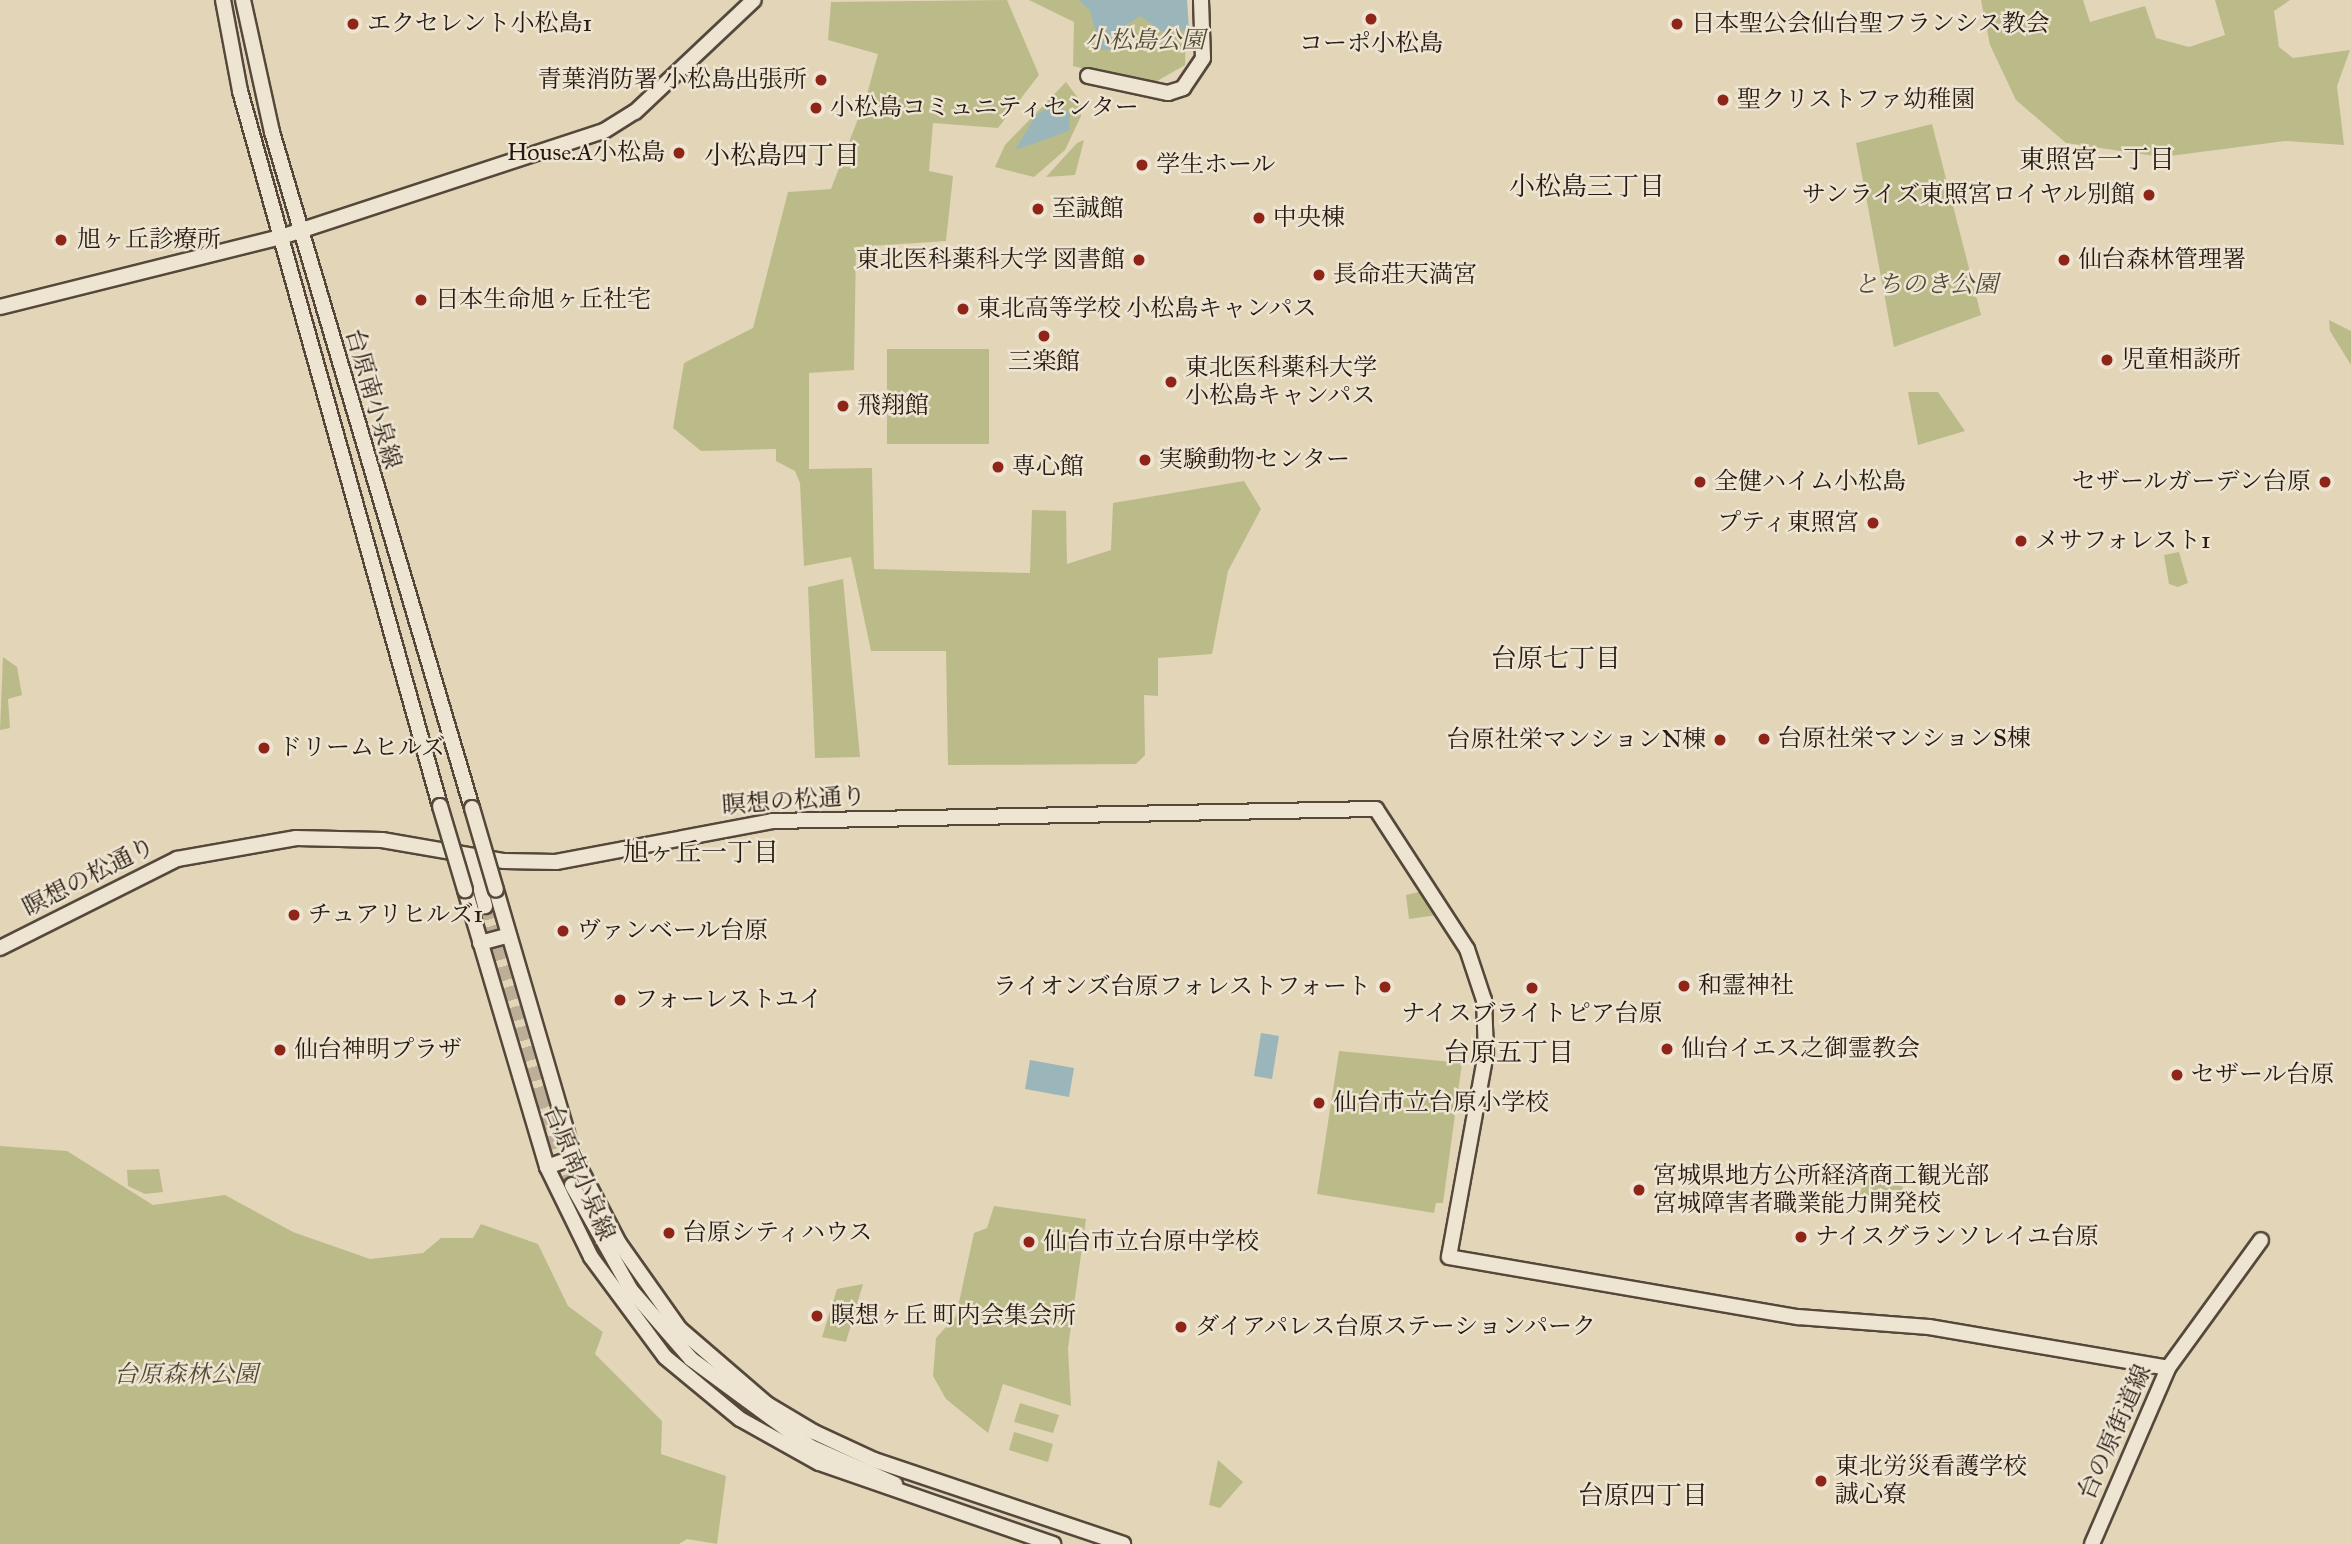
<!DOCTYPE html>
<html>
<head>
<meta charset="utf-8">
<style>
	body { margin:0 }
	#map { position:relative; width:2351px; height:1544px; overflow:hidden; background:#e3d5b8; font-family:"IM FELL Great Primer","Noto Serif JP",serif }
	div>[style] { position:absolute }
	[style*='--x'] { left:calc(var(--x)*1px); top:calc(var(--y)*1px); width:calc(var(--w)*1px); rotate:calc(var(--a)*1deg) }
	.green>* { inset:0; background:#bbbb89 }
	.water>* { inset:0; background:#9ab6ba }
	.tertiary-tunnel>* { height:14px; margin-top:-7px; transform-origin:0; background:repeating-linear-gradient(90deg,#bdaf97 0 14px,transparent 0 21px) }
	.roads { filter:drop-shadow(2px 0 #55483b) drop-shadow(-2px 0 #55483b) drop-shadow(0 2px #55483b) drop-shadow(0 -2px #55483b) }
	.tertiary>* { height:14px; margin:-7px; padding:0 7px; transform-origin:7px; border-radius:7px; background:#ede4d1 }
	.bridges { filter:drop-shadow(2px 0 #55483b) drop-shadow(-2px 0 #55483b) drop-shadow(0 2px #55483b) drop-shadow(0 -2px #55483b) }
	.tertiary-bridge>* { height:14px; margin:-7px; padding:0 7px; transform-origin:7px; border-radius:7px; background:#ede4d1 }
	.dots>* { width:19px; height:19px; translate:-50% -50%; box-sizing:border-box; border:4px solid #ede4d1; border-radius:50% }
	span { translate:-50% -50%; white-space:nowrap; text-align:center; line-height:1.15; -webkit-text-stroke:5px #ede4d1; paint-order:stroke }
	.poi-label { font-size:24px; color:#261911 }
	.left { translate:0 -50%; text-align:left }
	.right { translate:-100% -50%; text-align:right }
	.park-label { font-size:24px; color:#534a35; font-style:italic }
	.street-label { font-size:24px; color:#261911 }
	.neighbourhood-label { font-size:26px; color:#261911 }
</style>
</head>
<body>
<div id="map">
	<div class="green">
		<div style="clip-path:polygon(1007px 0,1039px 75px,998px 128px,933px 123px,929px 171px,953px 176px,946px 241px,856px 247px,854px 370px,809px 373px,809px 469px,872px 468px,874px 569px,1030px 573px,1032px 510px,1066px 511px,1067px 564px,1111px 550px,1113px 503px,1244px 481px,1261px 509px,1228px 571px,1212px 654px,1158px 658px,1158px 696px,1144px 695px,1145px 755px,1136px 764px,948px 765px,946px 651px,871px 651px,851px 557px,804px 566px,800px 483px,795px 471px,776px 461px,776px 449px,701px 451px,673px 428px,684px 363px,753px 328px,788px 192px,831px 189px,866px 98px,878px 54px,828px 40px,831px 2px)"></div>
		<div style="clip-path:polygon(1029px 0,1187px 0,1185px 65px,1150px 85px,1073px 66px,1074px 22px)"></div>
		<div style="clip-path:polygon(1981px 0,2083px 0,2090px 22px,2145px 6px,2156px 38px,2189px 47px,2225px 35px,2215px 0,2290px 0,2274px 11px,2279px 47px,2293px 58px,2350px 50px,2337px 86px,2344px 145px,2285px 141px,2162px 157px,2066px 143px,2016px 100px,1990px 45px)"></div>
		<div style="clip-path:polygon(1066px 82px,1081px 102px,1081px 116px,1065px 150px,1034px 177px,995px 167px,1005px 145px)"></div>
		<div style="clip-path:polygon(1932px 124px,1981px 315px,1894px 347px,1856px 143px)"></div>
		<div style="clip-path:polygon(1084px 140px,1075px 175px,1046px 177px,1077px 143px)"></div>
		<div style="clip-path:polygon(2329px 320px,2351px 331px,2351px 365px,2330px 331px)"></div>
		<div style="clip-path:polygon(887px 349px,989px 349px,989px 444px,887px 444px)"></div>
		<div style="clip-path:polygon(1908px 392px,1938px 392px,1965px 431px,1918px 445px)"></div>
		<div style="clip-path:polygon(2179px 552px,2188px 583px,2178px 587px,2169px 584px,2164px 555px)"></div>
		<div style="clip-path:polygon(843px 579px,860px 757px,815px 758px,808px 587px)"></div>
		<div style="clip-path:polygon(3px 657px,17px 667px,22px 695px,8px 699px,10px 728px,0 730px)"></div>
		<div style="clip-path:polygon(1423px 891px,1437px 915px,1409px 919px,1406px 895px)"></div>
		<div style="clip-path:polygon(1339px 1051px,1462px 1063px,1443px 1203px,1436px 1203px,1434px 1213px,1317px 1194px)"></div>
		<div style="clip-path:polygon(0 1146px,67px 1151px,153px 1205px,225px 1195px,293px 1232px,370px 1259px,423px 1253px,441px 1238px,473px 1238px,481px 1224px,538px 1244px,568px 1306px,603px 1332px,595px 1354px,662px 1421px,661px 1454px,726px 1476px,717px 1544px,687px 1539px,679px 1544px,0 1544px)"></div>
		<div style="clip-path:polygon(1865px 1168px,1887px 1170px,1891px 1182px,1903px 1187px,1900px 1207px,1859px 1199px)"></div>
		<div style="clip-path:polygon(159px 1169px,163px 1192px,145px 1194px,128px 1186px,127px 1170px)"></div>
		<div style="clip-path:polygon(994px 1206px,1086px 1219px,1068px 1348px,1071px 1406px,1003px 1384px,988px 1433px,946px 1399px,933px 1376px,936px 1338px,956px 1316px,974px 1233px,987px 1228px)"></div>
		<div style="clip-path:polygon(863px 1284px,846px 1342px,822px 1337px,837px 1289px)"></div>
		<div style="clip-path:polygon(1020px 1403px,1059px 1415px,1053px 1433px,1014px 1422px)"></div>
		<div style="clip-path:polygon(1014px 1432px,1053px 1444px,1048px 1462px,1009px 1450px)"></div>
		<div style="clip-path:polygon(1218px 1460px,1243px 1482px,1220px 1508px,1209px 1505px)"></div>
	</div>
	<div class="water">
		<div style="clip-path:polygon(1079px 0,1187px 0,1189px 29px,1165px 33px,1140px 16px,1128px 24px,1117px 49px,1101px 50px,1090px 11px)"></div>
		<div style="clip-path:polygon(1057px 103px,1070px 114px,1069px 131px,1015px 150px,1036px 115px)"></div>
		<div style="clip-path:polygon(1261px 1033px,1279px 1036px,1272px 1079px,1254px 1076px)"></div>
		<div style="clip-path:polygon(1030px 1060px,1074px 1068px,1069px 1097px,1025px 1089px)"></div>
	</div>
	<div class="tertiary-tunnel">
		<div style="--x:485;--y:906;--w:197;--a:74.1"></div>
		<div style="--x:539;--y:1095;--w:96;--a:69.9"></div>
	</div>
	<div class="roads">
		<div class="tertiary">
			<div style="--x:223;--y:0;--w:93;--a:79.4"></div>
			<div style="--x:240;--y:91;--w:742;--a:74.37"></div>
			<div style="--x:243;--y:0;--w:135;--a:77.6"></div>
			<div style="--x:272;--y:132;--w:705;--a:73.52"></div>
			<div style="--x:1088;--y:76;--w:82;--a:12"></div>
			<div style="--x:1168;--y:93;--w:16;--a:-18"></div>
			<div style="--x:1183;--y:88;--w:36;--a:-56"></div>
			<div style="--x:1203;--y:58;--w:58;--a:-92"></div>
			<div style="--x:0;--y:307;--w:290;--a:-14"></div>
			<div style="--x:281;--y:237;--w:340;--a:-18.2"></div>
			<div style="--x:604;--y:131;--w:36;--a:-32"></div>
			<div style="--x:635;--y:112;--w:163;--a:-43.3"></div>
			<div style="--x:472;--y:856;--w:52;--a:75.4"></div>
			<div style="--x:465;--y:890;--w:289;--a:73.5"></div>
			<div style="--x:547;--y:1167;--w:100;--a:63.9"></div>
			<div style="--x:591;--y:1257;--w:124;--a:53.5"></div>
			<div style="--x:665;--y:1357;--w:97;--a:39.6"></div>
			<div style="--x:740;--y:1419;--w:90;--a:29.1"></div>
			<div style="--x:819;--y:1463;--w:248;--a:19.1"></div>
			<div style="--x:496;--y:890;--w:278;--a:73.7"></div>
			<div style="--x:574;--y:1157;--w:97;--a:62.4"></div>
			<div style="--x:619;--y:1243;--w:105;--a:54.7"></div>
			<div style="--x:680;--y:1329;--w:115;--a:40.8"></div>
			<div style="--x:767;--y:1404;--w:55;--a:30.8"></div>
			<div style="--x:814;--y:1432;--w:66;--a:25"></div>
			<div style="--x:874;--y:1460;--w:263;--a:18.6"></div>
			<div style="--x:480;--y:943;--w:30;--a:-15"></div>
			<div style="--x:0;--y:948;--w:198;--a:-26.7"></div>
			<div style="--x:177;--y:859;--w:121;--a:-10"></div>
			<div style="--x:296;--y:838;--w:86;--a:1.3"></div>
			<div style="--x:382;--y:840;--w:124;--a:9.8"></div>
			<div style="--x:504;--y:861;--w:52;--a:1.1"></div>
			<div style="--x:556;--y:862;--w:220;--a:-10.7"></div>
			<div style="--x:772;--y:821;--w:604;--a:-1.14"></div>
			<div style="--x:1376;--y:809;--w:167;--a:57"></div>
			<div style="--x:1467;--y:949;--w:54;--a:71.6"></div>
			<div style="--x:1484;--y:1000;--w:53;--a:87.8"></div>
			<div style="--x:1486;--y:1053;--w:207;--a:100.3"></div>
			<div style="--x:1449;--y:1257;--w:354;--a:9.8"></div>
			<div style="--x:1798;--y:1317;--w:131;--a:4.4"></div>
			<div style="--x:1929;--y:1327;--w:242;--a:9.7"></div>
			<div style="--x:547;--y:1167;--w:29;--a:-20"></div>
			<div style="--x:572;--y:1185;--w:120;--a:60.7"></div>
			<div style="--x:631;--y:1290;--w:91;--a:49"></div>
			<div style="--x:691;--y:1359;--w:149;--a:36.3"></div>
			<div style="--x:811;--y:1447;--w:92;--a:23.8"></div>
			<div style="--x:2092;--y:1544;--w:192;--a:-66.6"></div>
			<div style="--x:2168;--y:1368;--w:158;--a:-54"></div>
		</div>
	</div>
	<div class="bridges">
		<div class="tertiary-bridge">
			<div style="--x:440;--y:806;--w:88;--a:73.4"></div>
			<div style="--x:472;--y:808;--w:85;--a:73.7"></div>
		</div>
	</div>
	<div class="dots">
		<div style="left:1371px;top:19px;background:#8f2418"></div>
		<div style="left:353px;top:24px;background:#8f2418"></div>
		<div style="left:1677px;top:24px;background:#8f2418"></div>
		<div style="left:821px;top:80px;background:#8f2418"></div>
		<div style="left:1723px;top:100px;background:#8f2418"></div>
		<div style="left:816px;top:108px;background:#8f2418"></div>
		<div style="left:679px;top:153px;background:#8f2418"></div>
		<div style="left:1142px;top:165px;background:#8f2418"></div>
		<div style="left:2149px;top:195px;background:#8f2418"></div>
		<div style="left:1038px;top:209px;background:#8f2418"></div>
		<div style="left:1259px;top:218px;background:#8f2418"></div>
		<div style="left:61px;top:240px;background:#8f2418"></div>
		<div style="left:1139px;top:260px;background:#8f2418"></div>
		<div style="left:2064px;top:260px;background:#8f2418"></div>
		<div style="left:1319px;top:275px;background:#8f2418"></div>
		<div style="left:421px;top:300px;background:#8f2418"></div>
		<div style="left:963px;top:309px;background:#8f2418"></div>
		<div style="left:1044px;top:336px;background:#8f2418"></div>
		<div style="left:2107px;top:360px;background:#8f2418"></div>
		<div style="left:1171px;top:382px;background:#8f2418"></div>
		<div style="left:843px;top:406px;background:#8f2418"></div>
		<div style="left:1145px;top:460px;background:#8f2418"></div>
		<div style="left:998px;top:467px;background:#8f2418"></div>
		<div style="left:1700px;top:482px;background:#8f2418"></div>
		<div style="left:2325px;top:482px;background:#8f2418"></div>
		<div style="left:1873px;top:523px;background:#8f2418"></div>
		<div style="left:2021px;top:541px;background:#8f2418"></div>
		<div style="left:1764px;top:739px;background:#8f2418"></div>
		<div style="left:1720px;top:740px;background:#8f2418"></div>
		<div style="left:264px;top:748px;background:#8f2418"></div>
		<div style="left:294px;top:915px;background:#8f2418"></div>
		<div style="left:563px;top:931px;background:#8f2418"></div>
		<div style="left:1684px;top:986px;background:#8f2418"></div>
		<div style="left:1385px;top:987px;background:#8f2418"></div>
		<div style="left:1532px;top:988px;background:#8f2418"></div>
		<div style="left:620px;top:1000px;background:#8f2418"></div>
		<div style="left:1667px;top:1049px;background:#8f2418"></div>
		<div style="left:280px;top:1050px;background:#8f2418"></div>
		<div style="left:2177px;top:1075px;background:#8f2418"></div>
		<div style="left:1319px;top:1103px;background:#8f2418"></div>
		<div style="left:1639px;top:1190px;background:#8f2418"></div>
		<div style="left:669px;top:1233px;background:#8f2418"></div>
		<div style="left:1801px;top:1237px;background:#8f2418"></div>
		<div style="left:1029px;top:1242px;background:#8f2418"></div>
		<div style="left:817px;top:1316px;background:#8f2418"></div>
		<div style="left:1181px;top:1327px;background:#8f2418"></div>
		<div style="left:1821px;top:1481px;background:#8f2418"></div>
	</div>
	<div class="poi-label">
		<span class="left" style="left:367px;top:24px">エクセレント小松島1</span>
		<span class="left" style="left:1691px;top:24px">日本聖公会仙台聖フランシス教会</span>
		<span style="left:1371px;top:44px">コーポ小松島</span>
		<span class="right" style="left:807px;top:80px">青葉消防署 小松島出張所</span>
		<span class="left" style="left:1737px;top:100px">聖クリストファ幼稚園</span>
		<span class="left" style="left:830px;top:108px">小松島コミュニティセンター</span>
		<span class="right" style="left:665px;top:153px">House.A小松島</span>
		<span class="left" style="left:1156px;top:165px">学生ホール</span>
		<span class="right" style="left:2135px;top:195px">サンライズ東照宮ロイヤル別館</span>
		<span class="left" style="left:1052px;top:209px">至誠館</span>
		<span class="left" style="left:1273px;top:218px">中央棟</span>
		<span class="left" style="left:77px;top:240px">旭ヶ丘診療所</span>
		<span class="right" style="left:1125px;top:260px">東北医科薬科大学 図書館</span>
		<span class="left" style="left:2078px;top:260px">仙台森林管理署</span>
		<span class="left" style="left:1333px;top:275px">長命荘天満宮</span>
		<span class="left" style="left:435px;top:300px">日本生命旭ヶ丘社宅</span>
		<span class="left" style="left:977px;top:309px">東北高等学校 小松島キャンパス</span>
		<span class="left" style="left:2121px;top:360px">児童相談所</span>
		<span style="left:1044px;top:362px">三楽館</span>
		<span class="left" style="left:1185px;top:382px">東北医科薬科大学<br>小松島キャンパス</span>
		<span class="left" style="left:857px;top:406px">飛翔館</span>
		<span class="left" style="left:1159px;top:460px">実験動物センター</span>
		<span class="left" style="left:1012px;top:467px">専心館</span>
		<span class="left" style="left:1714px;top:482px">全健ハイム小松島</span>
		<span class="right" style="left:2311px;top:482px">セザールガーデン台原</span>
		<span class="right" style="left:1859px;top:523px">プティ東照宮</span>
		<span class="left" style="left:2035px;top:541px">メサフォレスト1</span>
		<span class="left" style="left:1778px;top:739px">台原社栄マンションS棟</span>
		<span class="right" style="left:1706px;top:740px">台原社栄マンションN棟</span>
		<span class="left" style="left:278px;top:748px">ドリームヒルズ</span>
		<span class="left" style="left:308px;top:915px">チュアリヒルズ1</span>
		<span class="left" style="left:577px;top:931px">ヴァンベール台原</span>
		<span class="left" style="left:1698px;top:986px">和霊神社</span>
		<span class="right" style="left:1371px;top:987px">ライオンズ台原フォレストフォート</span>
		<span class="left" style="left:634px;top:1000px">フォーレストユイ</span>
		<span style="left:1532px;top:1014px">ナイスブライトピア台原</span>
		<span class="left" style="left:1681px;top:1049px">仙台イエス之御霊教会</span>
		<span class="left" style="left:294px;top:1050px">仙台神明プラザ</span>
		<span class="left" style="left:2191px;top:1075px">セザール台原</span>
		<span class="left" style="left:1333px;top:1103px">仙台市立台原小学校</span>
		<span class="left" style="left:1653px;top:1190px">宮城県地方公所経済商工観光部<br>宮城障害者職業能力開発校</span>
		<span class="left" style="left:683px;top:1233px">台原シティハウス</span>
		<span class="left" style="left:1815px;top:1237px">ナイスグランソレイユ台原</span>
		<span class="left" style="left:1043px;top:1242px">仙台市立台原中学校</span>
		<span class="left" style="left:831px;top:1316px">瞑想ヶ丘 町内会集会所</span>
		<span class="left" style="left:1195px;top:1327px">ダイアパレス台原ステーションパーク</span>
		<span class="left" style="left:1835px;top:1481px">東北労災看護学校<br>誠心寮</span>
	</div>
	<div class="park-label">
		<span style="left:1145px;top:41px">小松島公園</span>
		<span style="left:1926px;top:285px">とちのき公園</span>
		<span style="left:186px;top:1375px">台原森林公園</span>
	</div>
	<div class="street-label">
		<span style="left:373px;top:399px;rotate:74deg">台原南小泉線</span>
		<span style="left:794px;top:801px;rotate:-4deg">瞑想の松通り</span>
		<span style="left:89px;top:877px;rotate:-27deg">瞑想の松通り</span>
		<span style="left:579px;top:1173px;rotate:67deg">台原南小泉線</span>
		<span style="left:2115px;top:1432px;rotate:-66deg">台の原街道線</span>
	</div>
	<div class="neighbourhood-label">
		<span style="left:782px;top:156px">小松島四丁目</span>
		<span style="left:2097px;top:160px">東照宮一丁目</span>
		<span style="left:1587px;top:187px">小松島三丁目</span>
		<span style="left:1556px;top:659px">台原七丁目</span>
		<span style="left:701px;top:853px">旭ヶ丘一丁目</span>
		<span style="left:1509px;top:1053px">台原五丁目</span>
		<span style="left:1643px;top:1496px">台原四丁目</span>
	</div>
</div>
</body>
</html>
